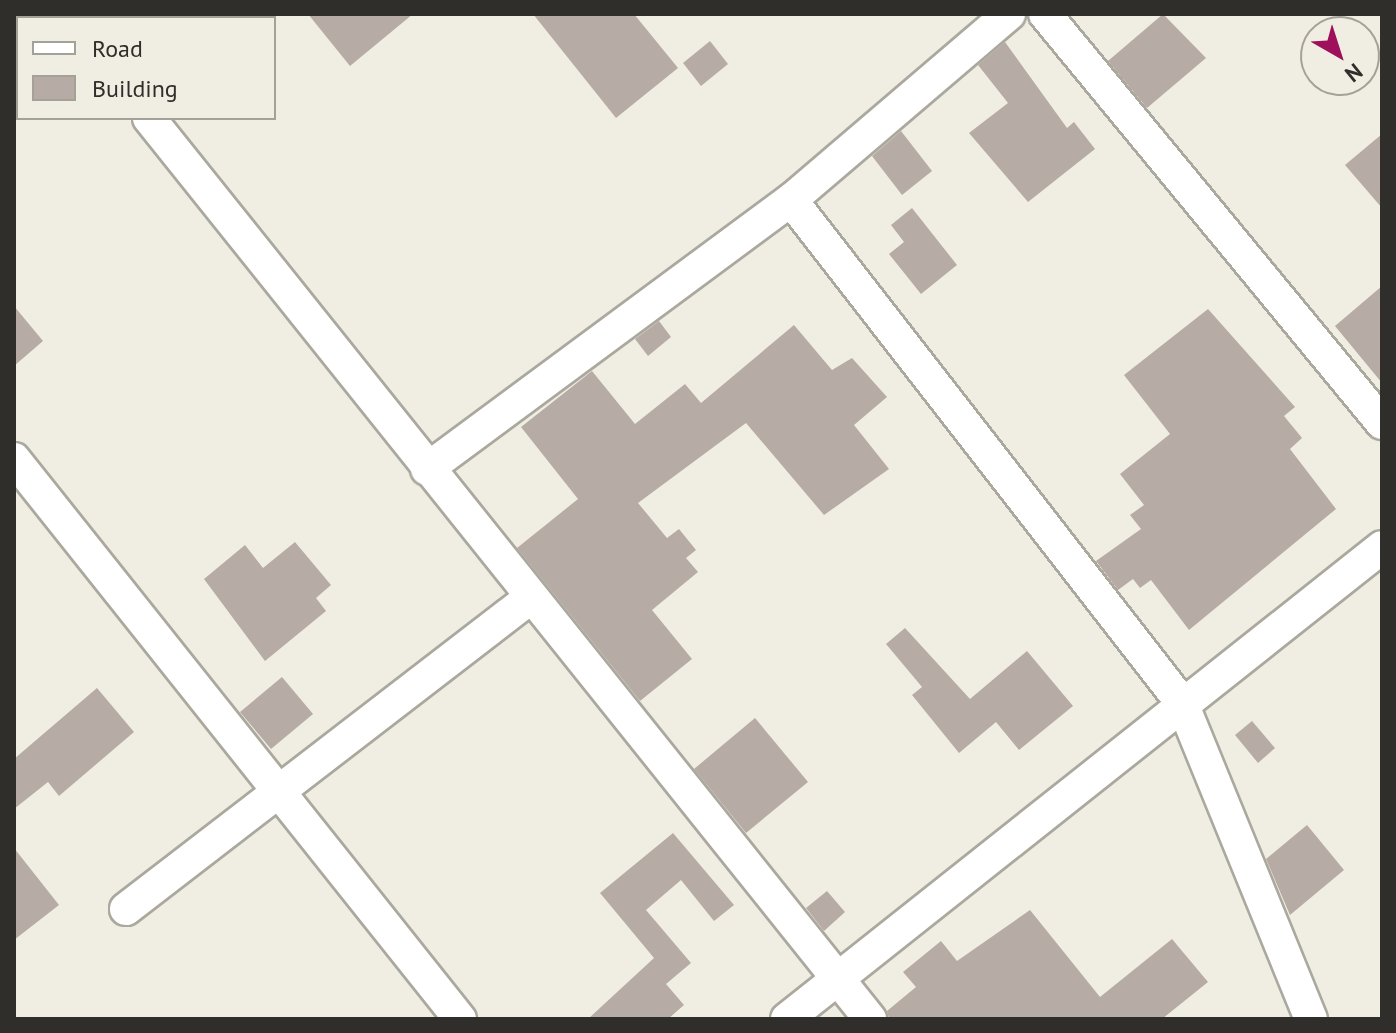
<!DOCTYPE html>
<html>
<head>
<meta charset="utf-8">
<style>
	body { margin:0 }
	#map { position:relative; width:1396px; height:1033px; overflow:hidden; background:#f0eee2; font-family:"PT Sans",sans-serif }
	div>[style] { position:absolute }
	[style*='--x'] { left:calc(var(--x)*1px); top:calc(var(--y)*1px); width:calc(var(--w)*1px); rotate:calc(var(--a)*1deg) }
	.building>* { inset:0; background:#b7aba6 }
	.roads { filter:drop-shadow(2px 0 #aba89e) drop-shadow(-2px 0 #aba89e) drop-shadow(0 2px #aba89e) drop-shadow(0 -2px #aba89e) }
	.minor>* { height:32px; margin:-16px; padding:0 16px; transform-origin:16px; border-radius:16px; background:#fff }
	span { translate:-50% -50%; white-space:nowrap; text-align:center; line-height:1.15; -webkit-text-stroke:6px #f0eee2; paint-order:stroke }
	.frame { position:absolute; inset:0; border:16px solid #2f2e2a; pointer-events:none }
	.legend { position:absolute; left:16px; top:16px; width:260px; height:104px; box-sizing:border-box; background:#f0eee2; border:2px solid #a3a198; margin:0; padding:10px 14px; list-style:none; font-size:24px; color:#2f2e2a }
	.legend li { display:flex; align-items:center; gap:16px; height:40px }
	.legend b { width:40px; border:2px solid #a3a198 }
	.north { position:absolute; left:1300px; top:16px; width:80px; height:80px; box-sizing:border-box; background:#f0eee2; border:2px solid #a3a198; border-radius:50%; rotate:141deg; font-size:22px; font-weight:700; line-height:32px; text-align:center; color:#2f2e2a }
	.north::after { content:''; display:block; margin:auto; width:28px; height:36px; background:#9e105b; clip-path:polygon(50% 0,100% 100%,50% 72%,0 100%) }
</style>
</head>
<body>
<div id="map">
	<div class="building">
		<div style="clip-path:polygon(308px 14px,413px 14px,350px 66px)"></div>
		<div style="clip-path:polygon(533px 14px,634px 14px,678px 68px,616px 118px)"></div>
		<div style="clip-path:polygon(1163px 14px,1206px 58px,1147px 108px,1108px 61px)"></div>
		<div style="clip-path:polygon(710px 41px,728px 64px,701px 86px,683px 63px)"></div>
		<div style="clip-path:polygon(1005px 42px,1067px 128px,1074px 122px,1095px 149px,1028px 202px,969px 133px,1008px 103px,978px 65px)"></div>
		<div style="clip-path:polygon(901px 131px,932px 171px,902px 195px,872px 156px)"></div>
		<div style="clip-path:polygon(1382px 134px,1382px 208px,1345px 165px)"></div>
		<div style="clip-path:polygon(912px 208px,957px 265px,921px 294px,889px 254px,904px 242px,891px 225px)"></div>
		<div style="clip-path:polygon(1382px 286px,1382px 383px,1335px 326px)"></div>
		<div style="clip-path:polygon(14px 306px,43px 341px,14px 366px)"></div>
		<div style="clip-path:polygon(1208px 309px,1295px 407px,1284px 416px,1302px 438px,1290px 449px,1336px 509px,1189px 630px,1151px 580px,1140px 588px,1133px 579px,1118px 590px,1096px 561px,1141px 529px,1130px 515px,1144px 505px,1120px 474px,1170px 434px,1124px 375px)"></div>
		<div style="clip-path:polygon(659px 321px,671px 337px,648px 356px,635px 339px)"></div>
		<div style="clip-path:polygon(794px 325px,832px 370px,852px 358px,887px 397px,854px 425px,889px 469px,824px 515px,746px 423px,638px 503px,667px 538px,679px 529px,696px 550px,686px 558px,698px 572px,652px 610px,692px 659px,640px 701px,517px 548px,578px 499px,521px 427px,592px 371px,635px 424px,685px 384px,701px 403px)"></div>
		<div style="clip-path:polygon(295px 542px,331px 585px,316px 598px,326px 611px,265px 661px,204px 579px,245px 545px,263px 568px)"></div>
		<div style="clip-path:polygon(905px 628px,970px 699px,1027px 651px,1073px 706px,1019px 750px,996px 722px,959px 753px,912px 695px,922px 687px,886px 644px)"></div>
		<div style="clip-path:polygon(282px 677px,313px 714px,271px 749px,240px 712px)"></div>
		<div style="clip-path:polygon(97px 688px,134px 732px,59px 796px,48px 782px,14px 809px,14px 759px)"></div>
		<div style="clip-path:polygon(755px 718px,808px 782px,746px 833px,694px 769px)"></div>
		<div style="clip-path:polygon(1252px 721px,1275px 748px,1258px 763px,1235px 735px)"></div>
		<div style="clip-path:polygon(1307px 825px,1344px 870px,1290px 915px,1266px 859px)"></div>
		<div style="clip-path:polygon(673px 833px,734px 905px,714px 921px,681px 880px,646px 910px,691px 963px,666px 984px,684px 1005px,668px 1019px,588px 1019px,654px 958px,600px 893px)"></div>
		<div style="clip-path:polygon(14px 848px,59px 905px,14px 940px)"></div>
		<div style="clip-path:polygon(827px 891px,845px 912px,824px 931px,806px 908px)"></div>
		<div style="clip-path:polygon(1030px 910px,1100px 997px,1172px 939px,1208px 982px,1162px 1019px,889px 1019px,887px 1011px,916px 987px,903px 972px,941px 941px,957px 961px)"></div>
	</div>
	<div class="roads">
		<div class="minor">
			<div style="--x:66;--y:14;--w:6;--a:45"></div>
			<div style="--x:1045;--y:14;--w:530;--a:50.51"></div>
			<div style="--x:149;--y:118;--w:1154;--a:51.33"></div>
			<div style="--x:791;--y:200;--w:637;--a:52.14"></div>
			<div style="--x:1182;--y:703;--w:341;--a:67.8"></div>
			<div style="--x:14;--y:459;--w:716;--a:51.47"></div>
			<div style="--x:427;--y:469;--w:453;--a:-36.5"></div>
			<div style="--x:791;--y:200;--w:287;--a:-40.5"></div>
			<div style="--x:126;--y:909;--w:510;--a:-37.59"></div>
			<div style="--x:787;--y:1019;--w:759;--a:-38.42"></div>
		</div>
	</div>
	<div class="frame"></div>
	<ul class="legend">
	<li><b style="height:10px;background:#fff"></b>Road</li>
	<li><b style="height:22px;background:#b7aba6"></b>Building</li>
	</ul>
	<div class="north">N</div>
</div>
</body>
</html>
